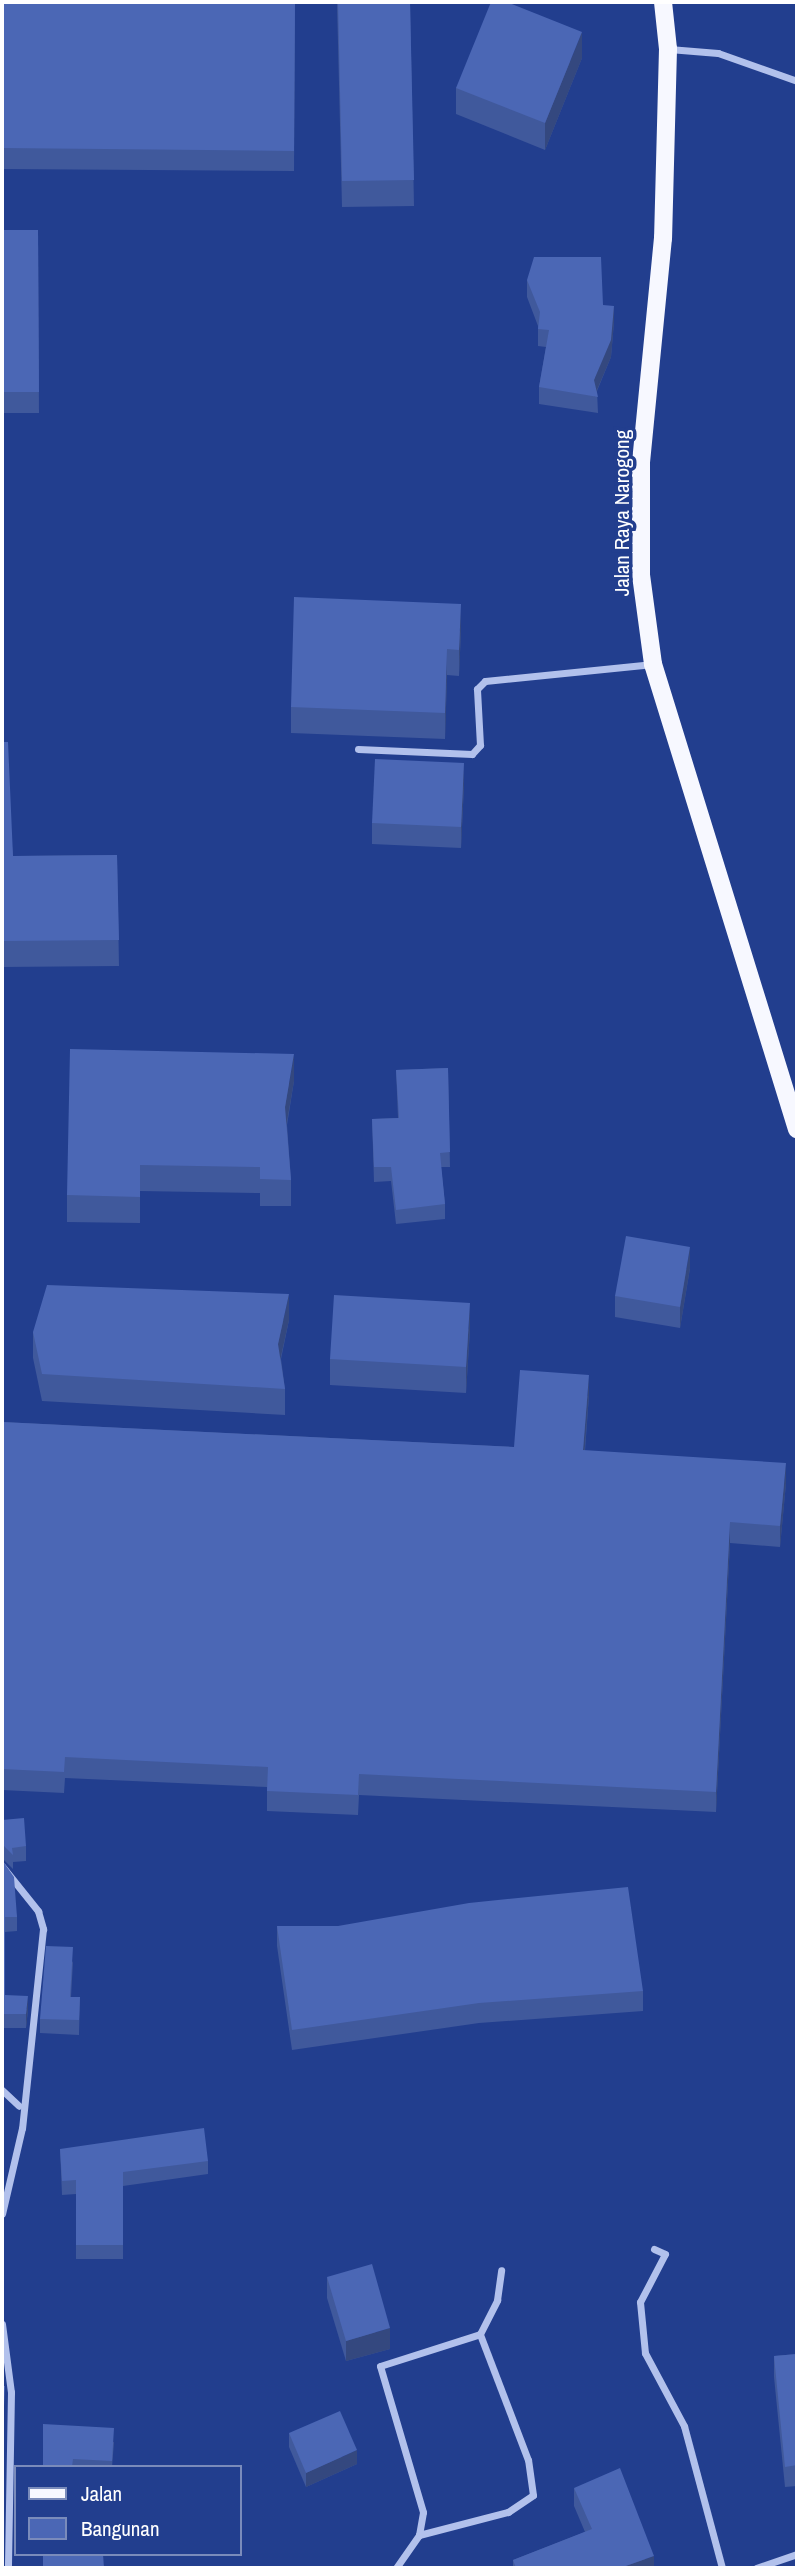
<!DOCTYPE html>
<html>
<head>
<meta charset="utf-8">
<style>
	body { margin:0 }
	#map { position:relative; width:799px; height:2570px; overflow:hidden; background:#223e8e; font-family:"Archivo Narrow",sans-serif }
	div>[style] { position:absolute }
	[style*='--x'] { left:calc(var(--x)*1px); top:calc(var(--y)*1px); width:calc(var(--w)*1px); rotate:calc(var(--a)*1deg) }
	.minor>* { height:7px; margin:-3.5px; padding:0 3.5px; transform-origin:3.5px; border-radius:3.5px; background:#b2c1ec }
	.primary>* { height:18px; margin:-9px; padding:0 9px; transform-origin:9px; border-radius:9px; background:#f7f8ff }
	.wall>* { inset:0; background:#40599c }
	.shaded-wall>* { inset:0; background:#34487f }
	.building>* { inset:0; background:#4b67b5 }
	span { translate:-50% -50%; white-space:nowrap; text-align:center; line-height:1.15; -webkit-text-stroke:7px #223e8e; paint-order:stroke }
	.street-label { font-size:21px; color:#fff }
	.frame { position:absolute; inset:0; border:4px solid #fff; pointer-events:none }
	.legend { position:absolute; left:14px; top:2465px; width:228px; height:91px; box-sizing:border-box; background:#223e8e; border:2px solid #7a8bbb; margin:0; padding:9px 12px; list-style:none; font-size:21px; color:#fff }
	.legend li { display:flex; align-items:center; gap:14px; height:35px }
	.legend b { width:35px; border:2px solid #7a8bbb }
</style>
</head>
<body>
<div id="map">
	<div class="minor">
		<div style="--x:669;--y:49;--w:49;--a:4.7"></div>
		<div style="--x:718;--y:53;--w:84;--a:19.5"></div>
		<div style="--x:358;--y:749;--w:114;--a:2.5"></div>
		<div style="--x:472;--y:754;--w:12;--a:-48"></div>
		<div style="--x:480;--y:745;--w:56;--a:-93.1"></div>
		<div style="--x:477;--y:689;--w:11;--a:-45"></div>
		<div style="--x:485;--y:681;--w:169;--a:-5.8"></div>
		<div style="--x:2;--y:1866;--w:58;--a:51.3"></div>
		<div style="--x:38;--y:1911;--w:19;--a:74"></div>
		<div style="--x:43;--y:1929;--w:200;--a:96"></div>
		<div style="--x:22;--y:2128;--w:88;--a:103.1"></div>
		<div style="--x:2;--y:2090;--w:23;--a:43"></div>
		<div style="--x:654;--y:2249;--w:12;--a:24"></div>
		<div style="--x:665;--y:2254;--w:54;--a:117.5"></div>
		<div style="--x:640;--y:2302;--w:51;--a:84.4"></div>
		<div style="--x:645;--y:2353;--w:83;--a:61.9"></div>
		<div style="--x:684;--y:2426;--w:147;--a:75"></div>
		<div style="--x:2;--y:2324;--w:69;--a:82.5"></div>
		<div style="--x:11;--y:2392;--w:176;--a:91"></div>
		<div style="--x:419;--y:2535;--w:92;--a:-14.5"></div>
		<div style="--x:508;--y:2512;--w:30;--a:-34"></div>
		<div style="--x:533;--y:2495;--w:35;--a:-98"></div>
		<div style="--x:528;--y:2460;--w:135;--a:-110.9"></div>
		<div style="--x:396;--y:2568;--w:40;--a:-55.1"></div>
		<div style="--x:419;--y:2535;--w:23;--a:-80"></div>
		<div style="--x:423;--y:2512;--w:152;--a:-106.4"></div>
		<div style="--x:380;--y:2366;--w:105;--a:-17.7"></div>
		<div style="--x:480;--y:2334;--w:38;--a:-63"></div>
		<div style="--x:497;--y:2300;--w:30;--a:-82"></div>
		<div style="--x:756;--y:2568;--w:43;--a:-18.9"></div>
	</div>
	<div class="primary">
		<div style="--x:663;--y:2;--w:47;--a:83.9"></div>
		<div style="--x:668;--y:49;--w:189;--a:91.5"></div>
		<div style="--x:663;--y:238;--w:225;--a:95.6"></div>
		<div style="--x:641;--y:462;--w:113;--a:90"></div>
		<div style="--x:641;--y:575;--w:90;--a:82.3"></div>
		<div style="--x:653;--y:664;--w:487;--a:72.8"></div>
	</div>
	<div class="wall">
		<div style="clip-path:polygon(2px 2px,295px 2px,294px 171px,2px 169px)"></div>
		<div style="clip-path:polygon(337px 2px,410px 2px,414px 206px,342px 207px)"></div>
		<div style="clip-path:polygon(582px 58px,545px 150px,456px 114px,456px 88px)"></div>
		<div style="clip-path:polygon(2px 230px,38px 230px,39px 413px,2px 413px)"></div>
		<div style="clip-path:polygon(527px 280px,603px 305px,614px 322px,611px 357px,597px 391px,598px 413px,539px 404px,539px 387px,546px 347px,538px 346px,538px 326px,527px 297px)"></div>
		<div style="clip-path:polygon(461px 630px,459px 676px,447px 675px,445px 739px,291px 733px,291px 707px)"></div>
		<div style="clip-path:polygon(2px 742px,13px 856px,117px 855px,119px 966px,2px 967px)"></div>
		<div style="clip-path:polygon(464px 784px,461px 848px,372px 844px,372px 823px)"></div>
		<div style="clip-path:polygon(448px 1068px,450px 1167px,441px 1167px,445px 1204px,445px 1219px,396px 1224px,391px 1181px,374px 1182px,372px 1119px,398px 1118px,396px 1070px)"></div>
		<div style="clip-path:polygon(294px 1081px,287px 1125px,291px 1180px,291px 1206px,260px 1206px,260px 1193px,140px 1191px,140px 1223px,67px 1222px,67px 1195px)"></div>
		<div style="clip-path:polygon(690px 1268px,680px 1328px,615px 1317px,615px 1296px)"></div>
		<div style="clip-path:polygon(289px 1320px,281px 1359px,285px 1389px,285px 1415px,42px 1401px,33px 1358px,33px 1332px)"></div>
		<div style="clip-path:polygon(470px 1329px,466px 1393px,330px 1385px,330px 1359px)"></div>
		<div style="clip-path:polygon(589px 1395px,585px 1451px,786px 1483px,780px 1547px,730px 1543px,716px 1812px,359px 1795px,358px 1815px,267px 1811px,267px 1787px,65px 1778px,64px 1793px,2px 1790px,2px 1422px,514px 1447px)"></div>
		<div style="clip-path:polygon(2px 1820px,26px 1846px,26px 1861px,13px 1862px,13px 1869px,4px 1860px,3px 1861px,17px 1917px,17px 1931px,5px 1932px,5px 1995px,28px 2010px,26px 2028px,2px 2028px)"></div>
		<div style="clip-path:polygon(277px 1926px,643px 1991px,643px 2011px,479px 2023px,292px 2050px,277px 1946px)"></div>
		<div style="clip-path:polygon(73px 1961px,71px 1997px,80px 1997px,79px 2035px,40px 2033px,40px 2019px)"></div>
		<div style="clip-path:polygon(60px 2149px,208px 2161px,208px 2174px,123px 2186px,123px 2259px,76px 2259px,76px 2194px,62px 2195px)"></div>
		<div style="clip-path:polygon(327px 2277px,390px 2349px,346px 2361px,327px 2298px)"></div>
		<div style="clip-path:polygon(797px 2354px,797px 2486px,785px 2487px,774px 2377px,774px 2356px)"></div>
		<div style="clip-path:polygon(289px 2433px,357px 2464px,306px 2487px,289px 2447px)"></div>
		<div style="clip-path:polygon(114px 2442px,112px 2467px,43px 2467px)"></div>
		<div style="clip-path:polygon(574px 2488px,654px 2568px,513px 2568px,513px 2560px,585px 2532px,574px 2506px)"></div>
		<div style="clip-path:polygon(119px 2554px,159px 2554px,119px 2556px)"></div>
	</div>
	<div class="shaded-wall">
		<div style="clip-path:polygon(582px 32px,582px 58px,545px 150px,545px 123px)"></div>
		<div style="clip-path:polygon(614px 306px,614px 322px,611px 357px,594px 397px,594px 380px)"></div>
		<div style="clip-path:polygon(461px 604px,461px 630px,459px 676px,459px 650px)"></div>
		<div style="clip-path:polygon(447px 649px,447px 675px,445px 739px,445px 713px)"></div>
		<div style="clip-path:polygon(464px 763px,464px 784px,461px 848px,461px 827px)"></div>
		<div style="clip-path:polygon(294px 1054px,294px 1081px,285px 1133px,285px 1107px)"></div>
		<div style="clip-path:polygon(690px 1247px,690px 1268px,680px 1328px,680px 1307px)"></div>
		<div style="clip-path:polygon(289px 1294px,289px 1320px,278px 1370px,278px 1344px)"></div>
		<div style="clip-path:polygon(470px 1303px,470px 1329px,466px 1393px,466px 1367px)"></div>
		<div style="clip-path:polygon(589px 1375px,589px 1395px,583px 1471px,583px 1450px)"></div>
		<div style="clip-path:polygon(786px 1463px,786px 1483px,780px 1547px,780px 1526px)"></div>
		<div style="clip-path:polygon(730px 1522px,730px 1543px,716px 1812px,716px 1792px)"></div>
		<div style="clip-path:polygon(4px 1846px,4px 1860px,2px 1862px,2px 1847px)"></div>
		<div style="clip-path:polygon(28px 1996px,28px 2010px,26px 2028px,26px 2014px)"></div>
		<div style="clip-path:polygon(390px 2328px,390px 2349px,346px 2361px,346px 2341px)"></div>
		<div style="clip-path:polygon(357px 2450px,357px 2464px,306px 2487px,306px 2473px)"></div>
		<div style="clip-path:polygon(654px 2556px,654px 2568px,620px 2568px)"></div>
	</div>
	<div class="building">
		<div style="clip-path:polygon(2px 2px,295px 2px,294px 151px,2px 148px)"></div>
		<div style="clip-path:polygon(338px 2px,410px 2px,414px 180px,342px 181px)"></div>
		<div style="clip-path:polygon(491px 2px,507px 2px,582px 32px,545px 123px,456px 88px)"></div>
		<div style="clip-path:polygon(2px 230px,38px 230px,39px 392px,2px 392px)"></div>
		<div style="clip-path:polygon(534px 257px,601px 257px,603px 305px,614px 306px,611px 340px,594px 380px,598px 397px,539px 387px,549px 330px,538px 329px,540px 312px,527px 280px)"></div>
		<div style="clip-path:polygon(294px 597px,461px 604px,459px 650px,447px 649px,445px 713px,291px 707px)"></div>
		<div style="clip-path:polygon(2px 742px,8px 742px,13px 856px,117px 855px,119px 940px,2px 941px)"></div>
		<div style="clip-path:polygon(375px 759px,464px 763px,461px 827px,372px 823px)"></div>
		<div style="clip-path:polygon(70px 1049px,294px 1054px,285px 1107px,291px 1180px,260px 1179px,260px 1167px,140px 1165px,140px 1197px,67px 1195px)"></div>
		<div style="clip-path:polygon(448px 1068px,450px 1152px,440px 1153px,445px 1204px,396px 1210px,391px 1167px,374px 1167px,372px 1119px,399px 1118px,396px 1070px)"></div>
		<div style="clip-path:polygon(626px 1236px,690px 1247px,680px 1307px,615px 1296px)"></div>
		<div style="clip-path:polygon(47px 1285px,289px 1294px,278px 1344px,285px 1389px,42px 1374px,33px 1332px)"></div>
		<div style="clip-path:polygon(334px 1295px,470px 1303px,466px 1367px,330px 1359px)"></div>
		<div style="clip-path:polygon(520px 1370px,589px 1375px,583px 1450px,786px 1463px,780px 1526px,730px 1522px,716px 1792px,359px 1774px,358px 1795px,267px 1791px,268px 1767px,65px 1757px,64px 1772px,2px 1769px,2px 1422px,514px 1447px)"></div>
		<div style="clip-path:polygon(24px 1818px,26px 1846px,12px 1848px,13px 1855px,4px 1846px,2px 1847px,2px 1820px)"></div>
		<div style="clip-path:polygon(2px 1860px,14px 1877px,17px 1917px,5px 1917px,5px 1995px,28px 1996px,26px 2014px,2px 2014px)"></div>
		<div style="clip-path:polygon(628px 1887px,643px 1991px,479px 2003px,292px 2030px,277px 1926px,338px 1926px,469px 1903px)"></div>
		<div style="clip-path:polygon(46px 1946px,73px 1947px,70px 1997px,80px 1997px,79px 2020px,40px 2019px)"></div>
		<div style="clip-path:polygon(204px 2128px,208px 2161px,123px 2172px,123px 2245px,76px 2245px,76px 2180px,62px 2181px,60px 2149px)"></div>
		<div style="clip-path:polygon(372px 2264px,390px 2328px,346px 2341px,327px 2277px)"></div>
		<div style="clip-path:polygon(797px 2354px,797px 2465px,785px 2467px,774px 2356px)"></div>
		<div style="clip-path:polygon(2px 2386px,5px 2386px,2px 2447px)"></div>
		<div style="clip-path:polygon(340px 2411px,357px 2450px,306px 2473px,289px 2433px)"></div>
		<div style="clip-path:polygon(43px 2424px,114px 2428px,112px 2461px,73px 2459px,72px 2467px,43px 2467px)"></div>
		<div style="clip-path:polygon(620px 2468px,654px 2556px,620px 2568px,516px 2568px,513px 2560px,592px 2529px,574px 2488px)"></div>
		<div style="clip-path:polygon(2px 2547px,4px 2559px,3px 2568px,2px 2568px)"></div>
		<div style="clip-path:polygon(43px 2554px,103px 2554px,104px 2568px,43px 2568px)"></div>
	</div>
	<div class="street-label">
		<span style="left:622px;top:513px;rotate:-90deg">Jalan Raya Narogong</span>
	</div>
	<div class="frame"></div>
	<ul class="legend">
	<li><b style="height:9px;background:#f7f8ff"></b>Jalan</li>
	<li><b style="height:19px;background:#4b67b5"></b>Bangunan</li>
	</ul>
</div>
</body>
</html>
